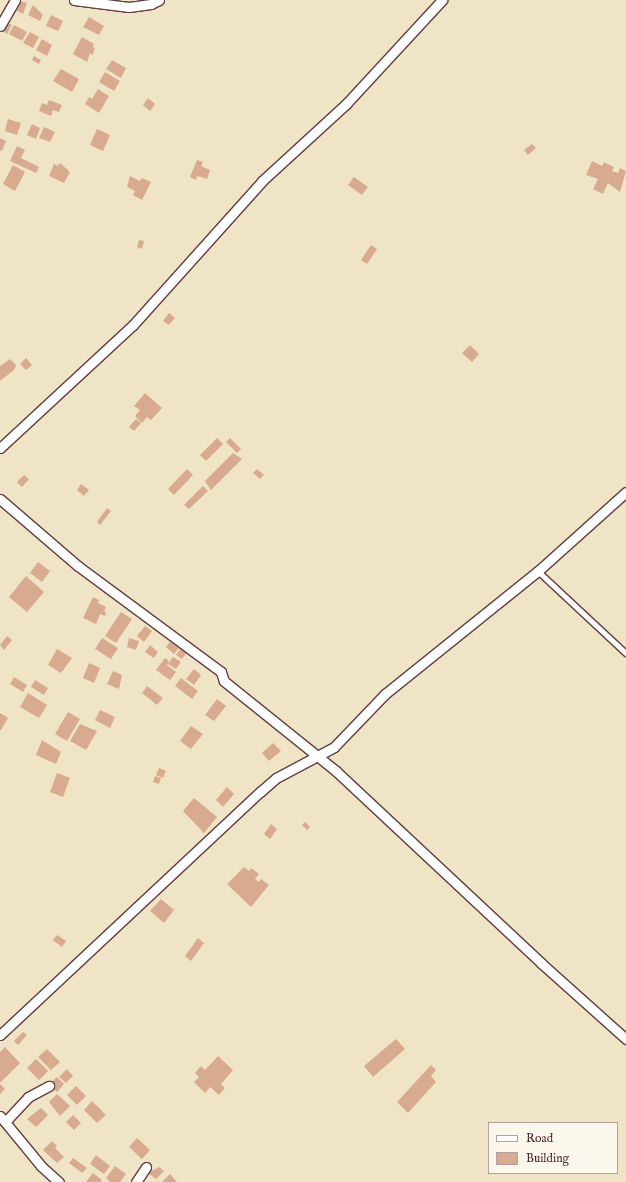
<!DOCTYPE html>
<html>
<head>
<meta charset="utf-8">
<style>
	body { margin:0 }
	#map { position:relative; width:626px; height:1182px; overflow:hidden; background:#f0e4c7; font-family:"IM FELL English",serif }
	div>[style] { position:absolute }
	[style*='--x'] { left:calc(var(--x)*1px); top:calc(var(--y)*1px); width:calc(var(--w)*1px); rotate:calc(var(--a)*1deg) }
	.building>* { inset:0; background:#d8aa90 }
	.roads { filter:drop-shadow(1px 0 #633d42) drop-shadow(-1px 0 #633d42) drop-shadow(0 1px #633d42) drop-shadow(0 -1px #633d42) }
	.lane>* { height:4.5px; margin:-2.25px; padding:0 2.25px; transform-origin:2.25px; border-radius:2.25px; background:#fff }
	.street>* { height:9px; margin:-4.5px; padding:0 4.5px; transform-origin:4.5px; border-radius:4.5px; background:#fff }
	span { translate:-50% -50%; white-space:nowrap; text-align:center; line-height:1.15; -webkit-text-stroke:3px #fbf7ec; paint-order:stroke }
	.legend { position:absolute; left:488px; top:1122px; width:130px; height:52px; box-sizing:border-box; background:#fbf7ec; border:1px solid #b4a19f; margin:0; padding:5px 7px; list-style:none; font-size:12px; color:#4a1f2b }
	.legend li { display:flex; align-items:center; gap:8px; height:20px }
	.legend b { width:20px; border:1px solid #b4a19f }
</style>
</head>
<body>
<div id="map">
	<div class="building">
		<div style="clip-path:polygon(21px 1px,27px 3px,23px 14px,17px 11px)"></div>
		<div style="clip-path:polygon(33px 5px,43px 15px,40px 21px,28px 15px)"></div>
		<div style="clip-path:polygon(51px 15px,63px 21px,58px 31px,46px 26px)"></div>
		<div style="clip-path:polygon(89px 17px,104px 26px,99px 35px,83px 27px)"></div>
		<div style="clip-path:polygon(4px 21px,12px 25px,7px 34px,0 29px)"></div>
		<div style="clip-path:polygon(14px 25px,27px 32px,22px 41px,9px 34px)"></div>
		<div style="clip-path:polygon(30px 32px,39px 37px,33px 48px,23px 43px)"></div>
		<div style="clip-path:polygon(82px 37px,94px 44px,93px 47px,95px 49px,92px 55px,90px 53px,87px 62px,73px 54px)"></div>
		<div style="clip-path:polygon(42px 39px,52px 45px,47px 56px,36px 50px)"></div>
		<div style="clip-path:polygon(34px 56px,41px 60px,39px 64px,32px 60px)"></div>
		<div style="clip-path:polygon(112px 60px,126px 68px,121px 78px,106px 69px)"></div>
		<div style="clip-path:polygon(61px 69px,79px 79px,72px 92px,53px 81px)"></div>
		<div style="clip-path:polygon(105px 72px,120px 81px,114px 91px,99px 82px)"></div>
		<div style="clip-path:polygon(98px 89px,109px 96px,99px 113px,85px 104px,89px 97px,92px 99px)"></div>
		<div style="clip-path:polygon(148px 98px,155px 104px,150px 111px,143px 105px)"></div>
		<div style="clip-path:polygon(49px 100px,62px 105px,59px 112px,53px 110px,51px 116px,39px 111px,42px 103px,47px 105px)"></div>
		<div style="clip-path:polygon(8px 119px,21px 123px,17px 135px,5px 131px)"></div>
		<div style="clip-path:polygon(32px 124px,40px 128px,36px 139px,27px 135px)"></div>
		<div style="clip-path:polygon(44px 127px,55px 132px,50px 142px,39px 138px)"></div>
		<div style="clip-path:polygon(97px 129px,110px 135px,103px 151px,90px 145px)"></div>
		<div style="clip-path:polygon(0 138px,6px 141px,2px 151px,0 150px)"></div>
		<div style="clip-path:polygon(532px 144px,536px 148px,528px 155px,524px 150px)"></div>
		<div style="clip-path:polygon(17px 146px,25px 150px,21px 158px,39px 167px,36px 173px,10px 161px)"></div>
		<div style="clip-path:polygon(197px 160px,203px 162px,201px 166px,210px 170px,207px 179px,197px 176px,196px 180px,190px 177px)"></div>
		<div style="clip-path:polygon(592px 161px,602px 166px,604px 162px,614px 167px,612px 171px,618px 173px,620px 168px,626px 171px,620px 192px,608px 183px,603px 194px,593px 189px,598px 179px,586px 175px)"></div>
		<div style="clip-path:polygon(60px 163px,70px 172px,64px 183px,49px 176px,54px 164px,58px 166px)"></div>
		<div style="clip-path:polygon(13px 165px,25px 172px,15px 191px,3px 184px)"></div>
		<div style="clip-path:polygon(130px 176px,140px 181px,142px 178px,151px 182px,142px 200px,133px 195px,135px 191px,127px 187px)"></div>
		<div style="clip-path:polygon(354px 177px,368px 187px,362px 195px,348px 185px)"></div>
		<div style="clip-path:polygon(139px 240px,144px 241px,142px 249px,137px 247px)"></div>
		<div style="clip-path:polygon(371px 245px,377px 249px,367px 264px,361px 260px)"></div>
		<div style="clip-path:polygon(169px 313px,175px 318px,169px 325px,163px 321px)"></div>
		<div style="clip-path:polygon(470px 345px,479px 354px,472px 362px,462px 353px)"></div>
		<div style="clip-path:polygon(26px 358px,32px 365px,26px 370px,20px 364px)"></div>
		<div style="clip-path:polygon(10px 359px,16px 365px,14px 370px,0 381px,0 366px)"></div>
		<div style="clip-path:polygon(145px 393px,162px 408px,151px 420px,147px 417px,142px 423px,135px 416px,140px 410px,134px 406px)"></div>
		<div style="clip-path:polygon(136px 419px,141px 423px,134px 431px,129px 427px)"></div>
		<div style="clip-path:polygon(217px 438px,223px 444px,206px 461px,200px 455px)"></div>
		<div style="clip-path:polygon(230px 438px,241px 449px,237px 453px,226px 442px)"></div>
		<div style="clip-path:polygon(233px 453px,242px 459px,211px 490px,205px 481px)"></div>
		<div style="clip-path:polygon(187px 469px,193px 475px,174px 495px,168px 489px)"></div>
		<div style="clip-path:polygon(257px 469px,264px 475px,260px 479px,253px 473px)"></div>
		<div style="clip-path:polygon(24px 475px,29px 479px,22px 487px,17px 482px)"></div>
		<div style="clip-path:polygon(81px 484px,89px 490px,84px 496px,77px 490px)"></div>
		<div style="clip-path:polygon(203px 486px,208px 491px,189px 509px,184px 505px)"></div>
		<div style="clip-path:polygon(107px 508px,111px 511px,100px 525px,97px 522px)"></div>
		<div style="clip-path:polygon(38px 562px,50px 571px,42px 582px,30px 573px)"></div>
		<div style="clip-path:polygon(26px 576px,44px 592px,27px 612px,9px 597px)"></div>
		<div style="clip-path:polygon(93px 597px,99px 600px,98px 603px,106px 607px,104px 611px,106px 612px,105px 616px,100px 614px,96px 624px,83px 618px)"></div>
		<div style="clip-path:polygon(121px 612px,132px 619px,116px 643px,105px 636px)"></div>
		<div style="clip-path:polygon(145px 626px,152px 631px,144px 642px,137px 636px)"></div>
		<div style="clip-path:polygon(7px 636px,12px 640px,4px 650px,0 645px)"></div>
		<div style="clip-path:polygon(102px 638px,118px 648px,111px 659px,95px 649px)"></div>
		<div style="clip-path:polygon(129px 638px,139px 641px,136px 650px,127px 647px)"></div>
		<div style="clip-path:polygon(170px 642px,179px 648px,174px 654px,166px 647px)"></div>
		<div style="clip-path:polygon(150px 645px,158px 652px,154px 658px,145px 652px)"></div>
		<div style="clip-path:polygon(181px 648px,187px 652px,182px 659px,176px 655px)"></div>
		<div style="clip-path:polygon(57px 649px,72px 658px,61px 673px,48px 665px)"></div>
		<div style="clip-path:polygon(173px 657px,181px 662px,176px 669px,168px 664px)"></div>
		<div style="clip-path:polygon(165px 658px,169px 661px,167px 665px,176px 672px,170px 680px,156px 670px)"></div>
		<div style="clip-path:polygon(89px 663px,100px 668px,94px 683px,83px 678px)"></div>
		<div style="clip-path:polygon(194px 669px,201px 675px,194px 685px,186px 679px)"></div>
		<div style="clip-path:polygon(113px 671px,122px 675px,119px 689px,107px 684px)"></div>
		<div style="clip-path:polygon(14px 677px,27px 685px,23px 692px,10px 684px)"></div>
		<div style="clip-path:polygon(181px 678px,198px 691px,192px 699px,175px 686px)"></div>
		<div style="clip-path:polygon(35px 680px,48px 688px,44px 695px,31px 687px)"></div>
		<div style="clip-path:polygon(147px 686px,163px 698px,157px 705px,142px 693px)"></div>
		<div style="clip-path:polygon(28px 693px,47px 705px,39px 718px,20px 707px)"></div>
		<div style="clip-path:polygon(217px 699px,226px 706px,214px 721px,205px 715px)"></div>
		<div style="clip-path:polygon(100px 710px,115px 717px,110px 728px,95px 720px)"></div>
		<div style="clip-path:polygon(68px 712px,80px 719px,67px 741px,55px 734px)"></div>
		<div style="clip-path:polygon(0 713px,8px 718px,1px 730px,0 730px)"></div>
		<div style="clip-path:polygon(80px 724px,97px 731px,86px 750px,70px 741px)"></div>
		<div style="clip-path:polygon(191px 726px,203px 734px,191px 749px,180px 741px)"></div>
		<div style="clip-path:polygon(42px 740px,61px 752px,56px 764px,36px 755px)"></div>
		<div style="clip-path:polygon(273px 743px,281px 751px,269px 761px,262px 753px)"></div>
		<div style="clip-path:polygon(159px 768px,166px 771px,163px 778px,156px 775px)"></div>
		<div style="clip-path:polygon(57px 773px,70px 778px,63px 797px,50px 792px)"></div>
		<div style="clip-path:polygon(155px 776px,161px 778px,159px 784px,153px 782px)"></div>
		<div style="clip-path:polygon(227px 787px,234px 794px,223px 807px,216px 800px)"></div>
		<div style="clip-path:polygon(194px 798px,217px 817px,204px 833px,183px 811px)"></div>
		<div style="clip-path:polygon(305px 822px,310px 827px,307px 830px,302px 825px)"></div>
		<div style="clip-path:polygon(271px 824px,277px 829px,270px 839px,264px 834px)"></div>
		<div style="clip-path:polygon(244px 867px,249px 871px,251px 868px,259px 874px,255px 879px,259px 882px,261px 879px,269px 885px,251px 907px,227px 884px)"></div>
		<div style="clip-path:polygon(161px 899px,174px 910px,164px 923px,150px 911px)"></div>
		<div style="clip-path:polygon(57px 935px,66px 941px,62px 947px,53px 940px)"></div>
		<div style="clip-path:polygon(198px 938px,204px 943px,191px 961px,185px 956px)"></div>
		<div style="clip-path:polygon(23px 1032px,27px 1035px,18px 1045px,14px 1041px)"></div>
		<div style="clip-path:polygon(396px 1039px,405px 1049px,373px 1077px,364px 1066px)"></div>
		<div style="clip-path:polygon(5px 1047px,20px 1063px,0 1083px,0 1052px)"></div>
		<div style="clip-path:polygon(47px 1049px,60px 1062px,51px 1070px,38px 1057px)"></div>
		<div style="clip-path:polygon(218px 1056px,233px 1070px,221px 1084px,225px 1088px,219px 1095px,210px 1087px,205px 1093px,194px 1082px,199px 1077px,195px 1073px,201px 1066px,205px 1070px)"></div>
		<div style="clip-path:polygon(36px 1059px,48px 1071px,39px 1080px,27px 1068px)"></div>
		<div style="clip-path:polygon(431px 1065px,436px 1070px,431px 1076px,436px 1082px,408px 1113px,397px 1102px)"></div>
		<div style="clip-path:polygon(67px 1069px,73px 1076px,66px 1083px,59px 1077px)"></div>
		<div style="clip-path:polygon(57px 1077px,64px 1084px,57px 1092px,49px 1084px)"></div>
		<div style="clip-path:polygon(0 1084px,5px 1089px,0 1094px)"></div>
		<div style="clip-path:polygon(76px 1086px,86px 1096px,77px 1105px,67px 1095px)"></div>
		<div style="clip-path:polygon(57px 1094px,70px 1106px,60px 1116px,49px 1102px)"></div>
		<div style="clip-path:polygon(92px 1101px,106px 1115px,97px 1123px,84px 1110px)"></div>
		<div style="clip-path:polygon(41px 1108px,48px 1115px,36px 1127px,27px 1119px)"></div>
		<div style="clip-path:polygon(73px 1115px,81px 1123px,74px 1130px,66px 1122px)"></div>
		<div style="clip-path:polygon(137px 1138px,150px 1150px,142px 1159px,129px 1147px)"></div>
		<div style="clip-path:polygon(52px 1141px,57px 1146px,55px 1148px,64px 1157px,57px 1163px,43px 1150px)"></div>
		<div style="clip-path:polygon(96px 1155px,110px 1166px,104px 1174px,90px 1164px)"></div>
		<div style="clip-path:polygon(73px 1158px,87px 1168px,82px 1173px,69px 1163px)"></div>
		<div style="clip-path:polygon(115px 1166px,126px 1174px,120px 1182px,110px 1182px,106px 1178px)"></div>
		<div style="clip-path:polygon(159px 1167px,164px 1171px,156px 1179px,148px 1173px)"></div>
		<div style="clip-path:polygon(93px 1173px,102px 1180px,101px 1182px,86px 1182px)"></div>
		<div style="clip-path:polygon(170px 1174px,177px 1182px,162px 1182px)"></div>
	</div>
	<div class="roads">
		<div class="lane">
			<div style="--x:538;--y:571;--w:120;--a:43"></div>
		</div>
		<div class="street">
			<div style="--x:74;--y:0;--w:55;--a:7.3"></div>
			<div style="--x:129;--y:7;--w:22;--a:-8"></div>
			<div style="--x:151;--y:4;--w:9;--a:-27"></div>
			<div style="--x:0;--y:26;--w:30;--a:-60"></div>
			<div style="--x:0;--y:448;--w:181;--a:-42.8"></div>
			<div style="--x:133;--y:325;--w:193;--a:-48.1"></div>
			<div style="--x:262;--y:181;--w:114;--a:-42.5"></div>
			<div style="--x:346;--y:104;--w:142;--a:-47.3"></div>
			<div style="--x:0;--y:499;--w:103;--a:40.7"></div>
			<div style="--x:78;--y:566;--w:178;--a:36.5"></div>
			<div style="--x:221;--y:672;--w:9;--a:72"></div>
			<div style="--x:224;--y:681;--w:144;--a:38.8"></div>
			<div style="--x:336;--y:771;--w:281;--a:43.1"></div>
			<div style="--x:541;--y:963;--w:114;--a:41.8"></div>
			<div style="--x:0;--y:1035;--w:356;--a:-43.1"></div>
			<div style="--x:260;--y:792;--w:21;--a:-41"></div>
			<div style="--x:276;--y:778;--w:66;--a:-28.1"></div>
			<div style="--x:334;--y:747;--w:74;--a:-46.1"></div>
			<div style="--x:385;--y:694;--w:196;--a:-38.8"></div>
			<div style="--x:538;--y:571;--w:118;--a:-41.9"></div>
			<div style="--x:0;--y:1116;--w:65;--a:50.6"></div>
			<div style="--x:41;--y:1166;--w:24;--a:42"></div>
			<div style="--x:5;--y:1122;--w:34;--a:-47"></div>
			<div style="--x:28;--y:1097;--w:24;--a:-28"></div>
			<div style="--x:136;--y:1182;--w:18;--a:-56"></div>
		</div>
	</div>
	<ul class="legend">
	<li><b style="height:5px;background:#fff"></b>Road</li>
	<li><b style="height:11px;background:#d8aa90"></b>Building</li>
	</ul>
</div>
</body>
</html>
